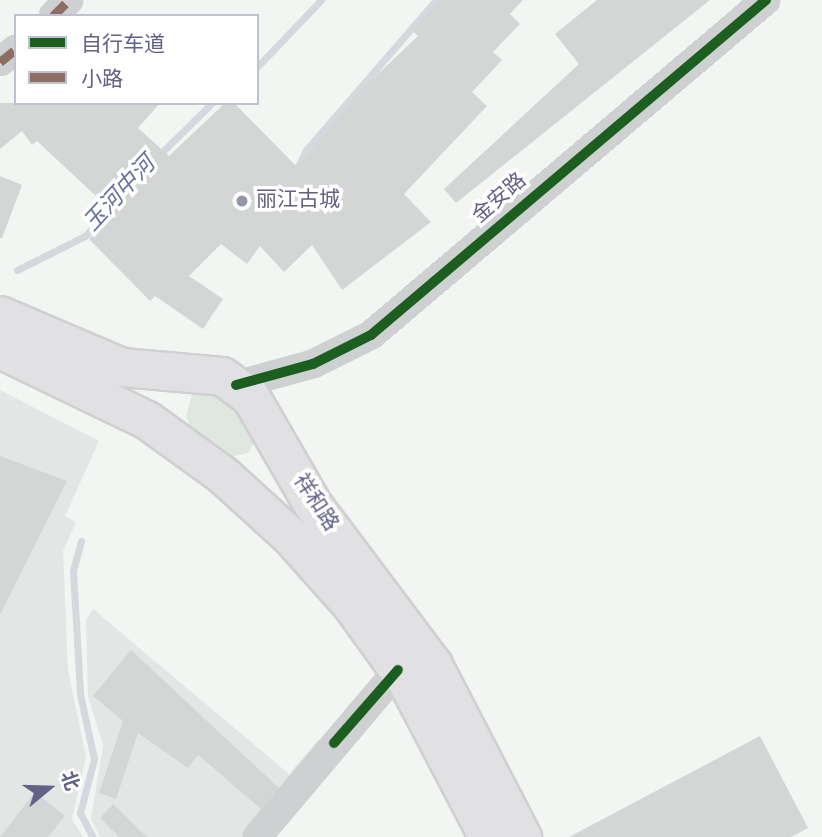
<!DOCTYPE html>
<html>
<head>
<meta charset="utf-8">
<style>
	body { margin:0 }
	#map { position:relative; width:822px; height:837px; overflow:hidden; background:#f3f5f2; font-family:Overpass,"Noto Sans SC",sans-serif }
	div>[style] { position:absolute }
	[style*='--x'] { left:calc(var(--x)*1px); top:calc(var(--y)*1px); width:calc(var(--w)*1px); rotate:calc(var(--a)*1deg) }
	.built>* { inset:0; background:#e4e6e6 }
	.green>* { inset:0; background:#e0e7e1 }
	.stream>* { height:7px; margin:-3.5px; padding:0 3.5px; transform-origin:3.5px; border-radius:3.5px; background:#d6d8de }
	.building>* { inset:0; background:#d4d5d5 }
	.roads { filter:drop-shadow(2px 0 #cfd0d1) drop-shadow(-2px 0 #cfd0d1) drop-shadow(0 2px #cfd0d1) drop-shadow(0 -2px #cfd0d1) }
	.minor>* { height:24px; margin:-12px; padding:0 12px; transform-origin:12px; border-radius:12px; background:#cfd0d1 }
	.highway>* { height:37px; margin:-18.5px; padding:0 18.5px; transform-origin:18.5px; border-radius:18.5px; background:#e1e1e3 }
	.quiet>* { height:9px; margin-top:-4.5px; transform-origin:0; background:repeating-linear-gradient(90deg,#8d6e63 0 18px,transparent 0 27px) }
	.cycleway>* { height:10px; margin:-5px; padding:0 5px; transform-origin:5px; border-radius:5px; background:#1b5e20 }
	.dots>* { width:19px; height:19px; translate:-50% -50%; box-sizing:border-box; border:4px solid #fff; border-radius:50% }
	span { translate:-50% -50%; white-space:nowrap; text-align:center; line-height:1.15; -webkit-text-stroke:7px #fff; paint-order:stroke }
	.street-label { font-size:21px; color:#636185 }
	.poi-label { font-size:21px; color:#636185 }
	.left { translate:0 -50%; text-align:left }
	.water-label { font-size:23px; color:#6b7198; font-style:italic }
	.legend { position:absolute; left:14px; top:14px; width:245px; height:91px; box-sizing:border-box; background:#fff; border:2px solid #c1c0ce; margin:0; padding:9px 12px; list-style:none; font-size:21px; color:#636185 }
	.legend li { display:flex; align-items:center; gap:14px; height:35px }
	.legend b { width:35px; border:2px solid #c1c0ce }
	.north { position:absolute; left:14px; top:753px; width:70px; height:70px; -webkit-text-stroke:5px #fff; paint-order:stroke; rotate:71deg; font-size:19px; font-weight:700; line-height:28px; text-align:center; color:#636185 }
	.north::after { content:''; display:block; margin:auto; width:24px; height:32px; background:#636185; clip-path:polygon(50% 0,100% 100%,50% 72%,0 100%) }
</style>
</head>
<body>
<div id="map">
	<div class="built">
		<div style="clip-path:polygon(0 390px,99px 441px,65px 516px,76px 522px,63px 551px,68px 670px,86px 757px,72px 819px,83px 837px,0 837px)"></div>
		<div style="clip-path:polygon(93px 609px,289px 774px,319px 739px,341px 756px,274px 837px,100px 837px,91px 819px,103px 745px,88px 696px,86px 620px)"></div>
	</div>
	<div class="green">
		<div style="clip-path:polygon(193px 391px,229px 394px,256px 440px,248px 453px,227px 458px,193px 434px,186px 416px)"></div>
	</div>
	<div class="stream">
		<div style="--x:257;--y:67;--w:93;--a:-46.3"></div>
		<div style="--x:158;--y:156;--w:76;--a:-44.5"></div>
		<div style="--x:295;--y:172;--w:25;--a:-63"></div>
		<div style="--x:306;--y:150;--w:198;--a:-49.1"></div>
		<div style="--x:17;--y:270;--w:76;--a:-26.6"></div>
		<div style="--x:85;--y:236;--w:43;--a:-47.8"></div>
		<div style="--x:81;--y:541;--w:31;--a:105"></div>
		<div style="--x:73;--y:571;--w:123;--a:86.7"></div>
		<div style="--x:80;--y:694;--w:66;--a:77.8"></div>
		<div style="--x:94;--y:759;--w:56;--a:104.5"></div>
		<div style="--x:80;--y:813;--w:27;--a:62"></div>
	</div>
	<div class="building">
		<div style="clip-path:polygon(440px 0,523px 0,510px 14px,520px 24px,493px 52px,502px 60px,472px 92px,487px 106px,404px 194px,431px 222px,342px 290px,312px 245px,284px 272px,260px 246px,247px 264px,221px 244px,189px 276px,223px 299px,203px 329px,155px 296px,150px 301px,89px 239px,114px 213px,37px 141px,32px 145px,22px 131px,0 149px,0 103px,160px 103px,138px 128px,169px 156px,225px 103px,234px 103px,297px 167px,360px 91px,418px 36px,412px 30px)"></div>
		<div style="clip-path:polygon(597px 0,710px 0,456px 203px,444px 189px,579px 64px,555px 34px)"></div>
		<div style="clip-path:polygon(0 176px,22px 185px,2px 238px,0 238px)"></div>
		<div style="clip-path:polygon(0 456px,67px 481px,0 615px)"></div>
		<div style="clip-path:polygon(131px 650px,279px 788px,261px 809px,198px 755px,188px 768px,138px 733px,116px 799px,99px 793px,123px 721px,93px 696px)"></div>
		<div style="clip-path:polygon(760px 736px,808px 828px,791px 837px,569px 837px)"></div>
		<div style="clip-path:polygon(35px 792px,65px 816px,48px 837px,0 837px)"></div>
		<div style="clip-path:polygon(113px 804px,147px 837px,119px 837px,100px 818px)"></div>
	</div>
	<div class="roads">
		<div class="minor">
			<div style="--x:53;--y:16;--w:23;--a:-45"></div>
			<div style="--x:0;--y:62;--w:21;--a:-39"></div>
			<div style="--x:236;--y:385;--w:80;--a:-15.3"></div>
			<div style="--x:313;--y:364;--w:65;--a:-26.6"></div>
			<div style="--x:371;--y:335;--w:518;--a:-40.3"></div>
			<div style="--x:257;--y:837;--w:219;--a:-49.8"></div>
		</div>
		<div class="highway">
			<div style="--x:0;--y:315;--w:133;--a:23.1"></div>
			<div style="--x:122;--y:367;--w:100;--a:5.1"></div>
			<div style="--x:222;--y:376;--w:34;--a:36"></div>
			<div style="--x:250;--y:396;--w:126;--a:60"></div>
			<div style="--x:313;--y:505;--w:200;--a:53.1"></div>
			<div style="--x:433;--y:665;--w:194;--a:62.6"></div>
			<div style="--x:0;--y:349;--w:163;--a:25.8"></div>
			<div style="--x:147;--y:420;--w:94;--a:35.9"></div>
			<div style="--x:223;--y:475;--w:91;--a:42.3"></div>
			<div style="--x:290;--y:536;--w:90;--a:48.2"></div>
			<div style="--x:350;--y:603;--w:97;--a:54.2"></div>
			<div style="--x:407;--y:682;--w:175;--a:62.4"></div>
		</div>
	</div>
	<div class="quiet">
		<div style="--x:53;--y:16;--w:23;--a:-45"></div>
		<div style="--x:0;--y:62;--w:21;--a:-39"></div>
	</div>
	<div class="cycleway">
		<div style="--x:236;--y:385;--w:80;--a:-15.3"></div>
		<div style="--x:313;--y:364;--w:65;--a:-26.6"></div>
		<div style="--x:371;--y:335;--w:518;--a:-40.3"></div>
		<div style="--x:334;--y:743;--w:97;--a:-48.8"></div>
	</div>
	<div class="dots">
		<div style="left:242px;top:201px;background:#9595ab"></div>
	</div>
	<div class="street-label">
		<span style="left:500px;top:199px;rotate:-41deg">金安路</span>
		<span style="left:315px;top:503px;rotate:57deg">祥和路</span>
	</div>
	<div class="poi-label">
		<span class="left" style="left:256px;top:201px">丽江古城</span>
	</div>
	<div class="water-label">
		<span style="left:121px;top:195px;rotate:-47deg">玉河中河</span>
	</div>
	<ul class="legend">
	<li><b style="height:9px;background:#1b5e20"></b>自行车道</li>
	<li><b style="height:9px;background:#8d6e63"></b>小路</li>
	</ul>
	<div class="north">北</div>
</div>
</body>
</html>
